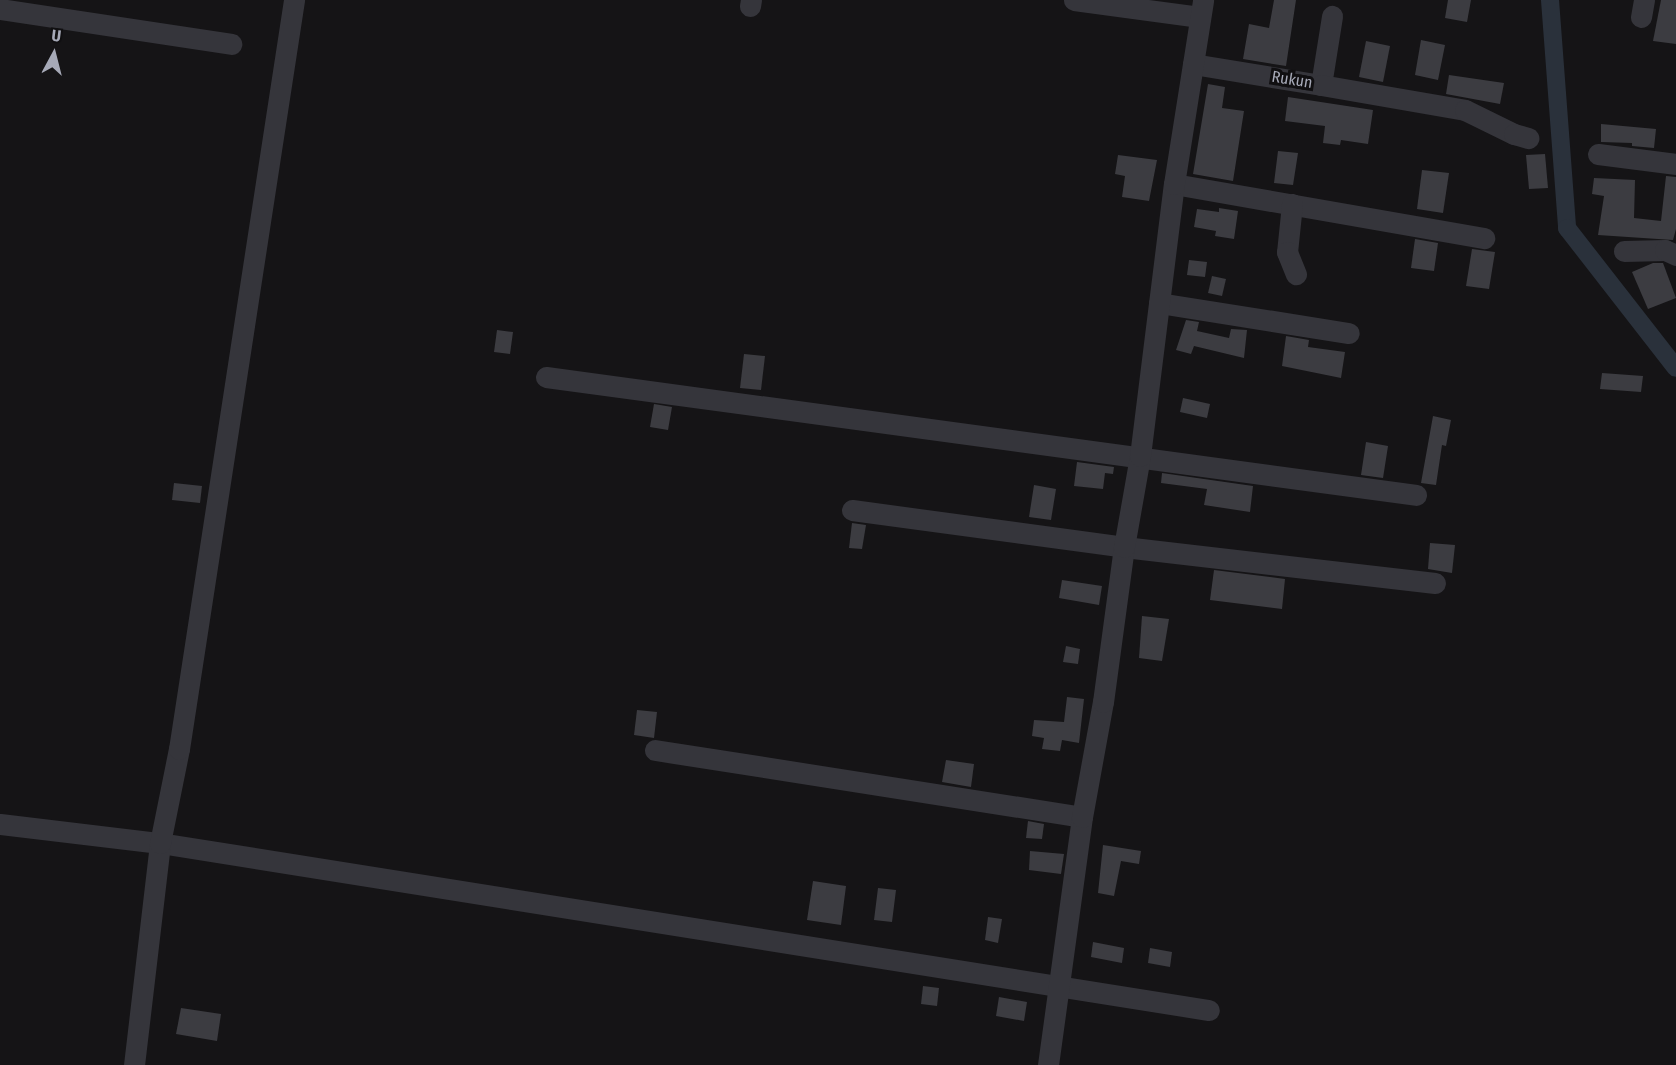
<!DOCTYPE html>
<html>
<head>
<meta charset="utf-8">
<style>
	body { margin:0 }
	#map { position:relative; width:1676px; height:1065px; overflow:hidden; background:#151416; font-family:"Fira Sans Condensed",sans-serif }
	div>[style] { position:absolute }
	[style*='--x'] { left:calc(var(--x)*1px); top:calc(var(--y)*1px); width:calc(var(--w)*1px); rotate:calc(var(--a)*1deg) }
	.canal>* { height:18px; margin:-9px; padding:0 9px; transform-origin:9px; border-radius:9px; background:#2a313b }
	.building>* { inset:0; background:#3c3c41 }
	.minor>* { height:21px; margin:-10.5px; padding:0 10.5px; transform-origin:10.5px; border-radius:10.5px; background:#35353b }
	span { translate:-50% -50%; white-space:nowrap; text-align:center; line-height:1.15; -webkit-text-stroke:6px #100f11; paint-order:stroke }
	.street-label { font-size:16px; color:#a6a9b7 }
	.north { position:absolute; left:24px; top:24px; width:60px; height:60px; -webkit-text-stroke:4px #100f11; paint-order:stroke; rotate:7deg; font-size:16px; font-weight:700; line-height:24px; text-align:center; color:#a6a9b7 }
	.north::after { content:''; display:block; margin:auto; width:21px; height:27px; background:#a6a9b7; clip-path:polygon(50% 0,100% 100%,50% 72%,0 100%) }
</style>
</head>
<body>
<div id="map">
	<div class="canal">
		<div style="--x:1550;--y:0;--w:229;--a:85.7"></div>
		<div style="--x:1567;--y:228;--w:177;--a:52.1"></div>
	</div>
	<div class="building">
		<div style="clip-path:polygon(1274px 0,1296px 0,1286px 66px,1243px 59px,1249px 24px,1269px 28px)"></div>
		<div style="clip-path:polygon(1448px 0,1471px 0,1467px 22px,1445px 18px)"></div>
		<div style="clip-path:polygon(1661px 0,1676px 0,1676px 44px,1653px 41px)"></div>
		<div style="clip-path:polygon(1421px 40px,1445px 45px,1438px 80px,1415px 75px)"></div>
		<div style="clip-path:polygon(1366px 41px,1390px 46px,1383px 82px,1359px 77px)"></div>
		<div style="clip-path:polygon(1449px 75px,1504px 83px,1500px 104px,1446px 94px)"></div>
		<div style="clip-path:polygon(1208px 84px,1225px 87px,1222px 108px,1244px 111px,1233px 181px,1193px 174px)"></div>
		<div style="clip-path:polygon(1288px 97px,1373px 110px,1368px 144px,1341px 140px,1340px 145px,1323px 143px,1325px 126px,1285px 121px)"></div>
		<div style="clip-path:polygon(1601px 124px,1656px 129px,1654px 148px,1632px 146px,1632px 143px,1601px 142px)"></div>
		<div style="clip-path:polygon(1278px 151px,1298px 153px,1293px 185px,1274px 183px)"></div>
		<div style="clip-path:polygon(1545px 154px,1548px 188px,1529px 189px,1526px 155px)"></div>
		<div style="clip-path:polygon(1118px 155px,1157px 160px,1149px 201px,1122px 197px,1125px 176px,1115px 174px)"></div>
		<div style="clip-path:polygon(1422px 170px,1449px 173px,1443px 213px,1417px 209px)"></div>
		<div style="clip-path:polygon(1666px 176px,1676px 177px,1676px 229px,1673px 240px,1598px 235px,1604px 196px,1592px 194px,1594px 178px,1635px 180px,1634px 218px,1661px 221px)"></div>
		<div style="clip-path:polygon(1219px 208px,1238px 211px,1234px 239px,1215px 236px,1216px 231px,1194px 227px,1197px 209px,1219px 212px)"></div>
		<div style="clip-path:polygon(1415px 239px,1438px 243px,1434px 271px,1411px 268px)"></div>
		<div style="clip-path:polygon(1472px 249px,1495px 252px,1489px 289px,1466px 286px)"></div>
		<div style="clip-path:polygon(1189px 260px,1207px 262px,1205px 277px,1187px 275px)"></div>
		<div style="clip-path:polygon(1653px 263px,1663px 263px,1676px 298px,1648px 309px,1632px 272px)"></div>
		<div style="clip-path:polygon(1212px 276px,1226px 279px,1222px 296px,1208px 293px)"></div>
		<div style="clip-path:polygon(1186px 320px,1199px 322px,1197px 331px,1229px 338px,1231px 329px,1247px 330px,1244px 358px,1194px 346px,1191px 354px,1176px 350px)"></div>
		<div style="clip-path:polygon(497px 330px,513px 332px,510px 354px,494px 352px)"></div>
		<div style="clip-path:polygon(1286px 336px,1309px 340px,1308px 347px,1345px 352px,1341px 378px,1282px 366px)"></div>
		<div style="clip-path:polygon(744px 354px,765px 356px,761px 390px,740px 388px)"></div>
		<div style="clip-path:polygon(1602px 373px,1643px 376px,1641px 392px,1600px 389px)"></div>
		<div style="clip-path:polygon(1183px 398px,1210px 404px,1207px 418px,1180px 412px)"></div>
		<div style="clip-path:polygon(654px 404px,672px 407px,668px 430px,650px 427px)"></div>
		<div style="clip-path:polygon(1433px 416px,1451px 420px,1446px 446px,1442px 445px,1436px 485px,1421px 483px)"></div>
		<div style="clip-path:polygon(1366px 442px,1388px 446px,1383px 478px,1361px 475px)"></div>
		<div style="clip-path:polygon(1077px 462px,1114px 467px,1113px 474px,1105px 473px,1103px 489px,1074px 486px)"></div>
		<div style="clip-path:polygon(1162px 473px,1253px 486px,1250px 512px,1204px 505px,1207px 489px,1161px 483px)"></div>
		<div style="clip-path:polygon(174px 483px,202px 486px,200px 503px,172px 500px)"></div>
		<div style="clip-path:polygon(1034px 485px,1056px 489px,1051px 520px,1029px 517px)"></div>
		<div style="clip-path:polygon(852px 523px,866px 525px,862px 549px,849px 548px)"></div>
		<div style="clip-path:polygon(1430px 543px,1455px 545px,1452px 573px,1428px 569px)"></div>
		<div style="clip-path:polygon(1214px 570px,1285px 579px,1282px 609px,1210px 600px)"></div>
		<div style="clip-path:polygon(1062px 580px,1102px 586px,1099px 605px,1059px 598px)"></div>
		<div style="clip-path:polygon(1142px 616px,1169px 619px,1162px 661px,1139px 658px)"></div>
		<div style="clip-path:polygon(1066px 646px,1080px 649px,1078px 664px,1063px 662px)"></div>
		<div style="clip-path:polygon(1067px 697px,1084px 699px,1079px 743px,1062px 740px,1060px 751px,1042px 749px,1044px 738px,1032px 736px,1034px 720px,1064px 722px)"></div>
		<div style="clip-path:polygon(637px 710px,657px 712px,654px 738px,634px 735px)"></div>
		<div style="clip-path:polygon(946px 760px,974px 764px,971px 787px,942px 782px)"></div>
		<div style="clip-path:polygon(1028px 821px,1044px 824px,1042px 839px,1026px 838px)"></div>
		<div style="clip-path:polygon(1103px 845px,1141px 851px,1139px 864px,1121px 861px,1114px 896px,1098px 893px)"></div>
		<div style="clip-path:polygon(1030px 851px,1064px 854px,1061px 874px,1029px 870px)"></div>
		<div style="clip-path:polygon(813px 881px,846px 886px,841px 925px,807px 920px)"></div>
		<div style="clip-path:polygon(878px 888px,896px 890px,892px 922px,874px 920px)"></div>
		<div style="clip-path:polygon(988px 917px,1002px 919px,998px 943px,985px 940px)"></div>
		<div style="clip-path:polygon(1093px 942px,1124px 948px,1122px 963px,1091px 957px)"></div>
		<div style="clip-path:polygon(1150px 948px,1172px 952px,1170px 967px,1148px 963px)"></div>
		<div style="clip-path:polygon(923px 986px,939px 988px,937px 1006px,921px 1004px)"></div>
		<div style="clip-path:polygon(999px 997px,1027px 1002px,1024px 1021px,996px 1016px)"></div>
		<div style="clip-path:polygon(181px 1008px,221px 1014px,217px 1041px,176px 1034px)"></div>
	</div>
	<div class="minor">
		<div style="--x:1074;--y:0;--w:127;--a:7.7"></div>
		<div style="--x:750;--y:6;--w:6;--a:-81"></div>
		<div style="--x:0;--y:9;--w:234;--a:8.6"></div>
		<div style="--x:1641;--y:17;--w:17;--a:-80"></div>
		<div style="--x:1193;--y:64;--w:130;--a:9.3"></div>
		<div style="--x:1321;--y:85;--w:70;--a:-80.9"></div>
		<div style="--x:1321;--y:85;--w:146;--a:9.8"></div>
		<div style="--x:1465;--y:110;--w:55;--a:26.1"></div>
		<div style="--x:1514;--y:134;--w:15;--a:16"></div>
		<div style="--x:1598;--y:154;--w:79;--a:7.3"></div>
		<div style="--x:1174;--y:184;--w:315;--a:9.9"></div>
		<div style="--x:1292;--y:204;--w:48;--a:95.9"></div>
		<div style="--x:1287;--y:252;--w:24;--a:68"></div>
		<div style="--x:1624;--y:251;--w:41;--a:-1.4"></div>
		<div style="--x:1665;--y:250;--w:12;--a:24"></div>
		<div style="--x:1159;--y:303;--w:192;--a:9"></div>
		<div style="--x:546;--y:377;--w:878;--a:7.72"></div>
		<div style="--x:852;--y:510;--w:275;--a:7.7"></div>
		<div style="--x:1124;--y:547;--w:313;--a:6.6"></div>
		<div style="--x:655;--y:750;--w:432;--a:8.9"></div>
		<div style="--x:0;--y:824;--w:161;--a:6.8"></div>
		<div style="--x:160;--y:843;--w:1062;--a:9.05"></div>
		<div style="--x:134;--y:1065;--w:224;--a:-83.3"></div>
		<div style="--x:160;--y:843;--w:96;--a:-78.6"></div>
		<div style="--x:179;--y:749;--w:758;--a:-81.27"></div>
		<div style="--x:1048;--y:1065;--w:250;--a:-82.2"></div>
		<div style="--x:1082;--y:817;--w:117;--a:-79.7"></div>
		<div style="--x:1103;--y:702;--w:156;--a:-82.3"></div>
		<div style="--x:1124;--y:547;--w:92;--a:-80"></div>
		<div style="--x:1140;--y:456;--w:274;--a:-82.9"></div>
		<div style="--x:1174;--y:184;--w:186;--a:-81"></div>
	</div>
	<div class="street-label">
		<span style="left:1292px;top:80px;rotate:9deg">Rukun</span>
	</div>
	<div class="north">U</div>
</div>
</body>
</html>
